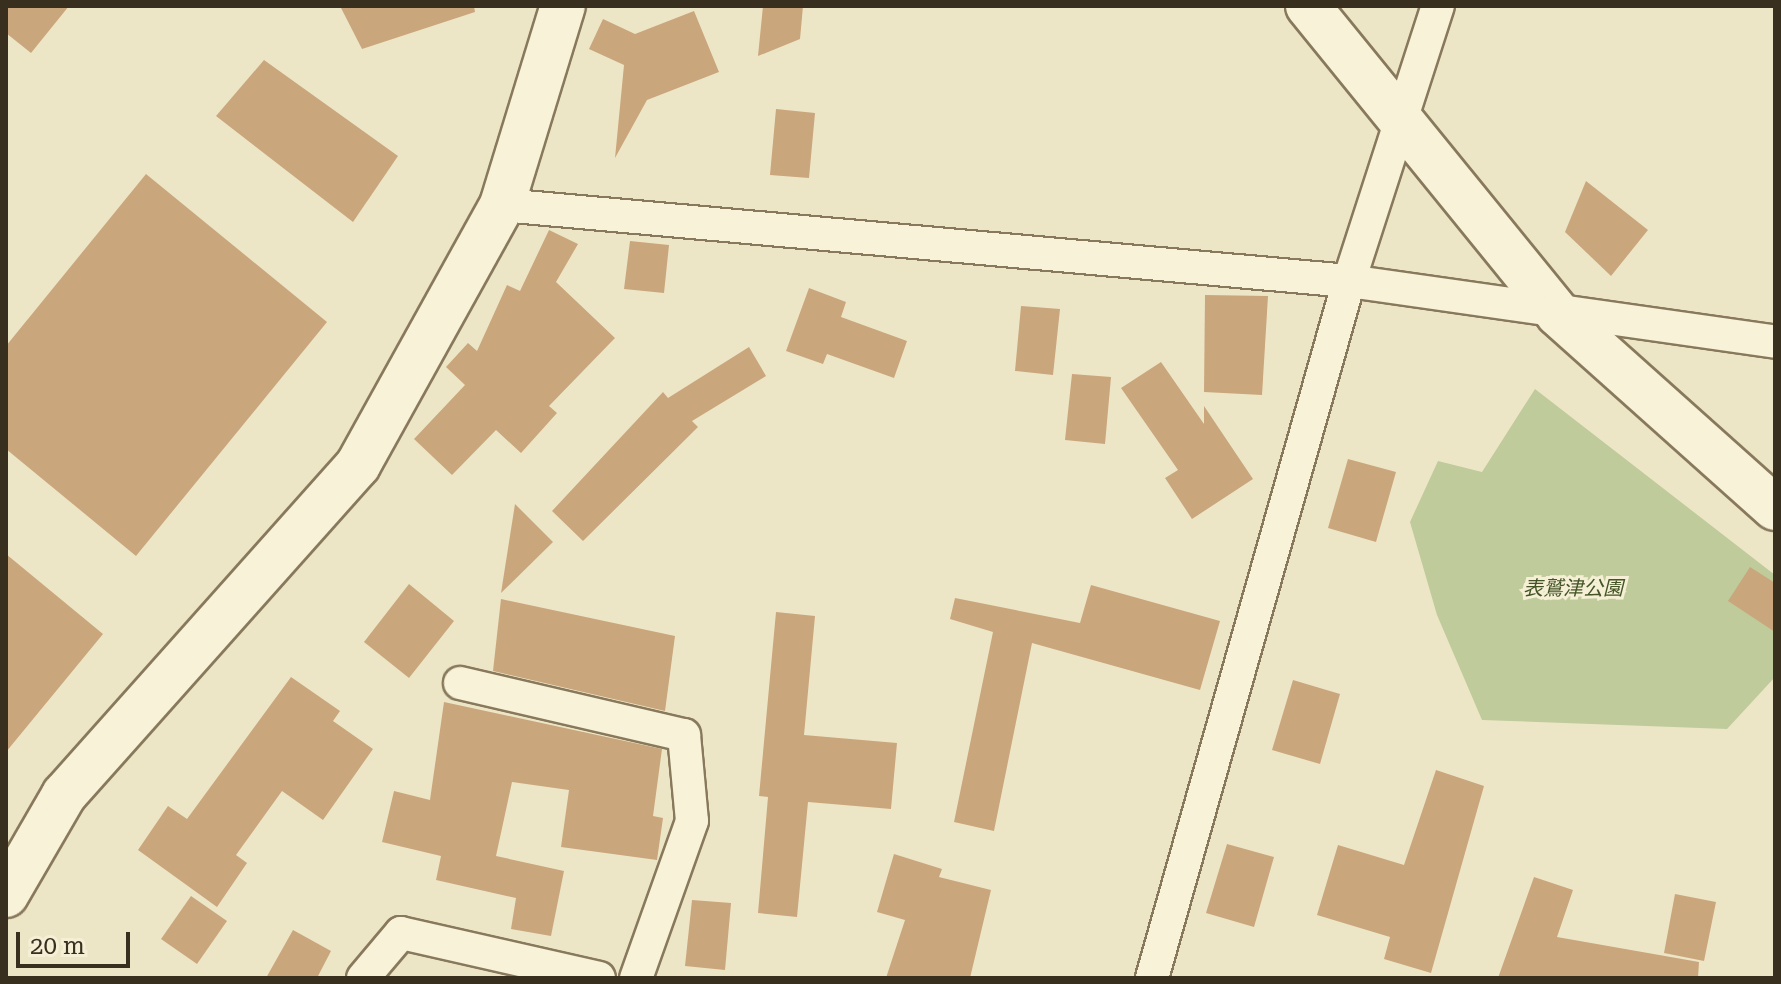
<!DOCTYPE html>
<html>
<head>
<meta charset="utf-8">
<style>
	body { margin:0 }
	#map { position:relative; width:1781px; height:984px; overflow:hidden; background:#ede6c6; font-family:"Roboto Serif","Noto Sans JP",serif }
	div>[style] { position:absolute }
	[style*='--x'] { left:calc(var(--x)*1px); top:calc(var(--y)*1px); width:calc(var(--w)*1px); rotate:calc(var(--a)*1deg) }
	.green>* { inset:0; background:#bfcb9a }
	.building>* { inset:0; background:#caa67d }
	.roads { filter:drop-shadow(2px 0 #88795c) drop-shadow(-2px 0 #88795c) drop-shadow(0 2px #88795c) drop-shadow(0 -2px #88795c) }
	.street>* { height:32px; margin:-16px; padding:0 16px; transform-origin:16px; border-radius:16px; background:#f8f2d9 }
	.secondary>* { height:44px; margin:-22px; padding:0 22px; transform-origin:22px; border-radius:22px; background:#f8f2d9 }
	span { translate:-50% -50%; white-space:nowrap; text-align:center; line-height:1.15; -webkit-text-stroke:6px #f5efd5; paint-order:stroke }
	.park-label { font-size:20px; color:#435426; font-style:italic }
	.frame { position:absolute; inset:0; border:8px solid #392f1f; pointer-events:none }
	.scale { position:absolute; left:16px; top:932px; width:114px; height:36px; box-sizing:border-box; border:4px solid #392f1f; border-top:0; padding-left:10px; font-size:24px; line-height:28px; white-space:nowrap; color:#392f1f; -webkit-text-stroke:6px #f5efd5; paint-order:stroke }
</style>
</head>
<body>
<div id="map">
	<div class="green">
		<div style="clip-path:polygon(1535px 389px,1775px 575px,1775px 677px,1727px 729px,1482px 720px,1437px 615px,1410px 522px,1438px 461px,1482px 472px)"></div>
	</div>
	<div class="building">
		<div style="clip-path:polygon(6px 6px,69px 6px,31px 53px,6px 33px)"></div>
		<div style="clip-path:polygon(340px 6px,474px 6px,475px 12px,362px 49px)"></div>
		<div style="clip-path:polygon(763px 6px,803px 6px,800px 39px,758px 56px)"></div>
		<div style="clip-path:polygon(694px 11px,719px 72px,647px 100px,615px 158px,624px 65px,589px 49px,603px 19px,635px 34px)"></div>
		<div style="clip-path:polygon(264px 60px,398px 156px,353px 222px,216px 116px)"></div>
		<div style="clip-path:polygon(776px 109px,815px 113px,809px 178px,770px 175px)"></div>
		<div style="clip-path:polygon(146px 174px,327px 322px,136px 556px,6px 449px,6px 346px)"></div>
		<div style="clip-path:polygon(1586px 181px,1648px 230px,1611px 276px,1565px 232px)"></div>
		<div style="clip-path:polygon(549px 230px,578px 244px,556px 282px,615px 338px,549px 406px,557px 413px,521px 453px,496px 430px,452px 475px,414px 439px,465px 385px,446px 367px,468px 343px,477px 351px,507px 285px,520px 291px)"></div>
		<div style="clip-path:polygon(630px 241px,669px 245px,664px 293px,624px 289px)"></div>
		<div style="clip-path:polygon(809px 288px,846px 302px,841px 317px,907px 341px,894px 378px,827px 354px,823px 364px,786px 351px)"></div>
		<div style="clip-path:polygon(1205px 295px,1268px 296px,1262px 395px,1204px 392px)"></div>
		<div style="clip-path:polygon(1021px 306px,1060px 309px,1053px 375px,1015px 371px)"></div>
		<div style="clip-path:polygon(749px 347px,766px 376px,692px 421px,698px 427px,583px 541px,552px 511px,663px 392px,668px 398px)"></div>
		<div style="clip-path:polygon(1161px 362px,1204px 424px,1204px 406px,1253px 479px,1192px 519px,1165px 478px,1178px 470px,1121px 388px)"></div>
		<div style="clip-path:polygon(1072px 374px,1111px 377px,1105px 444px,1065px 440px)"></div>
		<div style="clip-path:polygon(1348px 459px,1396px 472px,1376px 542px,1328px 528px)"></div>
		<div style="clip-path:polygon(515px 504px,553px 542px,501px 593px)"></div>
		<div style="clip-path:polygon(6px 554px,103px 634px,6px 752px)"></div>
		<div style="clip-path:polygon(1750px 567px,1775px 583px,1775px 632px,1728px 601px)"></div>
		<div style="clip-path:polygon(409px 584px,454px 621px,409px 678px,364px 642px)"></div>
		<div style="clip-path:polygon(1091px 585px,1220px 621px,1200px 690px,1032px 643px,994px 831px,954px 822px,993px 632px,950px 619px,955px 598px,1080px 623px)"></div>
		<div style="clip-path:polygon(501px 599px,675px 636px,665px 711px,493px 671px)"></div>
		<div style="clip-path:polygon(776px 612px,815px 616px,804px 735px,897px 743px,891px 809px,808px 802px,797px 917px,758px 913px,768px 797px,759px 796px)"></div>
		<div style="clip-path:polygon(291px 677px,340px 711px,333px 721px,373px 749px,323px 820px,282px 791px,236px 855px,247px 863px,217px 907px,138px 850px,168px 806px,187px 819px)"></div>
		<div style="clip-path:polygon(1293px 680px,1340px 694px,1320px 764px,1272px 750px)"></div>
		<div style="clip-path:polygon(444px 702px,662px 749px,653px 816px,663px 818px,657px 860px,561px 847px,569px 790px,512px 782px,496px 856px,564px 871px,551px 936px,511px 929px,516px 898px,436px 880px,441px 856px,382px 842px,394px 791px,430px 800px)"></div>
		<div style="clip-path:polygon(1436px 770px,1484px 786px,1431px 973px,1384px 959px,1390px 937px,1317px 915px,1338px 845px,1404px 865px)"></div>
		<div style="clip-path:polygon(1227px 844px,1274px 857px,1254px 927px,1206px 913px)"></div>
		<div style="clip-path:polygon(894px 854px,942px 869px,939px 877px,991px 890px,970px 978px,886px 978px,905px 920px,877px 912px)"></div>
		<div style="clip-path:polygon(1534px 877px,1573px 890px,1557px 937px,1699px 962px,1698px 978px,1498px 978px)"></div>
		<div style="clip-path:polygon(1675px 894px,1716px 902px,1704px 961px,1664px 953px)"></div>
		<div style="clip-path:polygon(191px 896px,227px 921px,197px 964px,161px 939px)"></div>
		<div style="clip-path:polygon(692px 900px,731px 903px,725px 970px,685px 966px)"></div>
		<div style="clip-path:polygon(293px 930px,331px 951px,317px 978px,266px 978px)"></div>
	</div>
	<div class="roads">
		<div class="street">
			<div style="--x:502;--y:205;--w:850;--a:5.13"></div>
			<div style="--x:1349;--y:281;--w:430;--a:8.1"></div>
			<div style="--x:460;--y:683;--w:230;--a:13.1"></div>
			<div style="--x:684;--y:735;--w:86;--a:84.7"></div>
			<div style="--x:692;--y:821;--w:167;--a:109.6"></div>
			<div style="--x:363;--y:978;--w:59;--a:-49.8"></div>
			<div style="--x:401;--y:933;--w:203;--a:12.8"></div>
			<div style="--x:1152;--y:978;--w:724;--a:-74.22"></div>
			<div style="--x:1349;--y:281;--w:289;--a:-72.1"></div>
		</div>
		<div class="secondary">
			<div style="--x:1308;--y:6;--w:397;--a:50.9"></div>
			<div style="--x:1558;--y:314;--w:291;--a:41.8"></div>
			<div style="--x:6;--y:895;--w:116;--a:-59.9"></div>
			<div style="--x:64;--y:795;--w:442;--a:-48.3"></div>
			<div style="--x:358;--y:465;--w:297;--a:-61"></div>
			<div style="--x:502;--y:205;--w:208;--a:-73"></div>
		</div>
	</div>
	<div class="park-label">
		<span style="left:1573px;top:588px">表鷲津公園</span>
	</div>
	<div class="frame"></div>
	<div class="scale">20 m</div>
</div>
</body>
</html>
